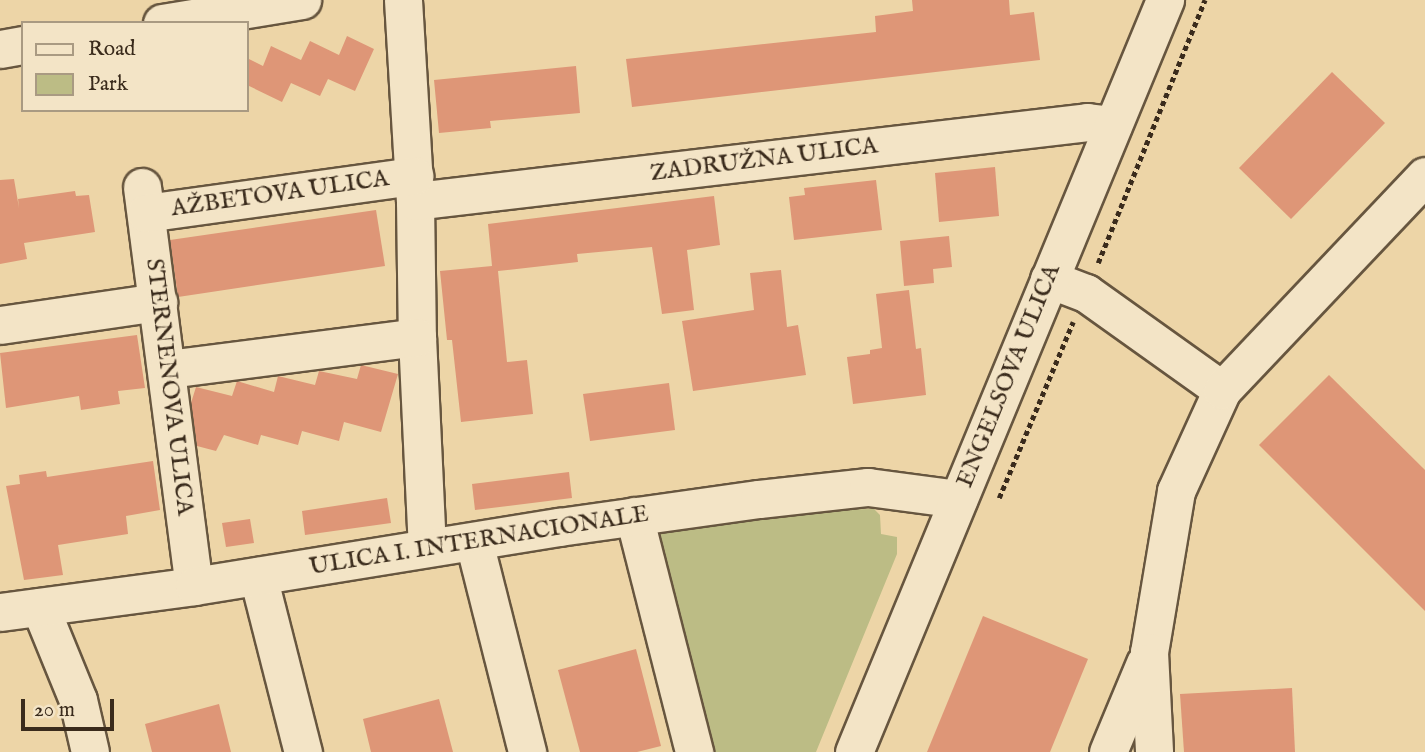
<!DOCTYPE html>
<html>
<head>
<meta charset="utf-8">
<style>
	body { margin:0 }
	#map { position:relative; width:1425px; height:752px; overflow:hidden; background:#edd5a7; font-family:"IM FELL English",serif }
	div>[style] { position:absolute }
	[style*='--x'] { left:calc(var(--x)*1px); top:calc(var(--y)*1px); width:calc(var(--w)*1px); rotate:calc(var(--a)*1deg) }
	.green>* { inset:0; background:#bcbc85 }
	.building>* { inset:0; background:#de9677 }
	.path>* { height:4.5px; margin-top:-2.25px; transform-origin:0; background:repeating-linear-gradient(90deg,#3a2b1c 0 5px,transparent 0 8.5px) }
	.roads { filter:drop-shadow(2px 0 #67563f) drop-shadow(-2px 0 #67563f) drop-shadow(0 2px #67563f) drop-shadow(0 -2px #67563f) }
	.minor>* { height:37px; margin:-18.5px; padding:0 18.5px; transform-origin:18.5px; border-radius:18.5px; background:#f3e4c6 }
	span { translate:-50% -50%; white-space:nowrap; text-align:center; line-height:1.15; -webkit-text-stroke:5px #f3e4c6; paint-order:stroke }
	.street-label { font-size:24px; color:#3a2b1c }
	.legend { position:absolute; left:21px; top:21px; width:228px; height:91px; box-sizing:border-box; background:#f3e4c6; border:2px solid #a99a82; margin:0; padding:9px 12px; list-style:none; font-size:21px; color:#3a2b1c }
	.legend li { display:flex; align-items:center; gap:14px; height:35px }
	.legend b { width:35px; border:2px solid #a99a82 }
	.scale { position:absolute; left:21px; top:699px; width:93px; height:32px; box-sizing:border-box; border:4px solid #3a2b1c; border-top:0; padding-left:9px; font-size:21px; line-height:24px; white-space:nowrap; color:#3a2b1c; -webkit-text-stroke:5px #f3e4c6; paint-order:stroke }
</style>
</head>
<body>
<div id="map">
	<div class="green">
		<div style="clip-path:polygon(874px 509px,880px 515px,881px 534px,897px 537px,897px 554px,816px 752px,700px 752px,643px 530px,804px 510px)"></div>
	</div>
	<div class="building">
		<div style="clip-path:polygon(912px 0,1009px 0,1010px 15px,1034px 12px,1040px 60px,632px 107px,626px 59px,876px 32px,875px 16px,913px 11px)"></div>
		<div style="clip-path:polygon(347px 36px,374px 49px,355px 91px,328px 79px,320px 96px,291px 83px,282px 102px,247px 85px,247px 58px,263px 66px,271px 46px,301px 60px,310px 41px,339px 55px)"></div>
		<div style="clip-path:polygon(576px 66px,580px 113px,490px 121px,491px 128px,439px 133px,434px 80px)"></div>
		<div style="clip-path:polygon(1332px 72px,1385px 123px,1291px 219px,1239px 168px)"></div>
		<div style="clip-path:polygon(995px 167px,999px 216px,939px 222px,935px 173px)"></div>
		<div style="clip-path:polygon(14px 179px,19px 208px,18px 199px,75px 191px,76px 196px,89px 195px,95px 232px,24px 243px,27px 259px,0 264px,0 180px)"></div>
		<div style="clip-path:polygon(876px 180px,882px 230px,794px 240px,789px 197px,805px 195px,804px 188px)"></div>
		<div style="clip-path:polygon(714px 196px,720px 245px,687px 250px,694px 310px,662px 314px,652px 247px,577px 254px,578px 262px,498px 271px,507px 362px,527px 360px,533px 414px,461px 422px,452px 340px,447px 340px,440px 271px,492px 266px,488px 224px)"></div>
		<div style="clip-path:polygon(376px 210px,385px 266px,178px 297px,170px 240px)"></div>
		<div style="clip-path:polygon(949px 236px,952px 267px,933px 269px,934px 283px,904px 286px,900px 241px)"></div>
		<div style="clip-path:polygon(781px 270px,787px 327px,798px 325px,806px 375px,693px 391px,682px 321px,754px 310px,750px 273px)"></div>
		<div style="clip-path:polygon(909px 290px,916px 349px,921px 348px,926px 395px,853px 404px,847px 357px,870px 354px,870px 350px,882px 348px,876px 294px)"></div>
		<div style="clip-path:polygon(137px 335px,145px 388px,118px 391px,120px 404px,81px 410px,79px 396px,6px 408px,0 353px)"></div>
		<div style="clip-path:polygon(361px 365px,398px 374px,381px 432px,344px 422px,339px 441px,302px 431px,298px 445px,261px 435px,258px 445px,224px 435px,216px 451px,197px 446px,191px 403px,196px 387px,232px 396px,237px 381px,274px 392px,278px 376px,315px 385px,319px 371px,357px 379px)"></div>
		<div style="clip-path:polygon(1329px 375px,1425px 470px,1425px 611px,1259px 445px)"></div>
		<div style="clip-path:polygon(669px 383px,675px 430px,590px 441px,583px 394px)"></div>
		<div style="clip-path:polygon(153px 461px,160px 510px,126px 516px,128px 534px,58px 545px,63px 575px,24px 580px,6px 486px,20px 484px,19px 475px,46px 471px,47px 477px)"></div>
		<div style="clip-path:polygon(569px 472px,572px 498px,475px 510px,472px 484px)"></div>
		<div style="clip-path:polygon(387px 498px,391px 523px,305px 535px,302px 511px)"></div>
		<div style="clip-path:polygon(250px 519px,254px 543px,226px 547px,222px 523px)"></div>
		<div style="clip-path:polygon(983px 616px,1088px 659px,1050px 752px,927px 752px)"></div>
		<div style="clip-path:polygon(636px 649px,661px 746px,637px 752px,580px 752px,558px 670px)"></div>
		<div style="clip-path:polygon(1292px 688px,1295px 752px,1184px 752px,1180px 694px)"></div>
		<div style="clip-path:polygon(439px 699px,453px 752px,371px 752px,363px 719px)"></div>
		<div style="clip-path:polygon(219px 704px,231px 752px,152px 752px,145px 724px)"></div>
	</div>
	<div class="path">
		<div style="--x:1098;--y:263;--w:284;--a:-67.9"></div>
		<div style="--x:999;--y:498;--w:191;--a:-67.2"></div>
	</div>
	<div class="roads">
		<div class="minor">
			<div style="--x:403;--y:0;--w:201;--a:86.6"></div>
			<div style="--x:415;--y:201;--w:136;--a:89.2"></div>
			<div style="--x:417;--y:337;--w:210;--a:87.3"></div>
			<div style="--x:162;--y:23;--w:142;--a:-9.3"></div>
			<div style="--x:0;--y:49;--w:23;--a:-10"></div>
			<div style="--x:142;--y:187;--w:402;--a:82.6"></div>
			<div style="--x:415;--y:201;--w:677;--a:-6.7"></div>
			<div style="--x:1087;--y:122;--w:26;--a:7"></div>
			<div style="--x:146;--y:213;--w:271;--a:-7.9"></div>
			<div style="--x:1049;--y:279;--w:40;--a:21"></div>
			<div style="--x:1086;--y:293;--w:167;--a:35.5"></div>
			<div style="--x:1222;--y:390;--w:111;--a:114.5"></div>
			<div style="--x:1176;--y:491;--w:163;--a:99.5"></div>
			<div style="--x:1149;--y:652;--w:100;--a:87.1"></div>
			<div style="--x:0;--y:325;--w:160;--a:-8.3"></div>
			<div style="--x:168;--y:369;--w:251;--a:-7.3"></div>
			<div style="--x:1222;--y:390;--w:295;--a:-46.5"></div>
			<div style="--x:634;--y:516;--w:244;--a:75.7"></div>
			<div style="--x:474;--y:542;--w:217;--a:75.8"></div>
			<div style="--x:258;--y:576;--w:182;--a:75.7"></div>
			<div style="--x:40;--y:607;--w:100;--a:67.8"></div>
			<div style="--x:78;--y:700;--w:53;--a:77"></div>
			<div style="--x:0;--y:612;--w:196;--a:-7.6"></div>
			<div style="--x:194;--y:586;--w:370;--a:-9.2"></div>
			<div style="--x:559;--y:527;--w:202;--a:-8"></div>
			<div style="--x:759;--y:499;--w:110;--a:-6.3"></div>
			<div style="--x:868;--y:487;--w:91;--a:7.6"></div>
			<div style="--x:854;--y:752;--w:814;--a:-67.53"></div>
			<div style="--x:1108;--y:752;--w:96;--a:-67.4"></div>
		</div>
	</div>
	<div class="street-label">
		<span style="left:764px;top:160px;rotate:-7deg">ZADRUŽNA ULICA</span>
		<span style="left:280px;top:194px;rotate:-8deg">AŽBETOVA ULICA</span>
		<span style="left:1009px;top:376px;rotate:-68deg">ENGELSOVA ULICA</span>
		<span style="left:169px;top:387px;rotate:83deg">STERNENOVA ULICA</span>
		<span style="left:479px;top:541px;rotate:-9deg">ULICA I. INTERNACIONALE</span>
	</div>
	<ul class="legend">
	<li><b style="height:9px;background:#f3e4c6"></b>Road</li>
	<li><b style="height:19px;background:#bcbc85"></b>Park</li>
	</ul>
	<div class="scale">20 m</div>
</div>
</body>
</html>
